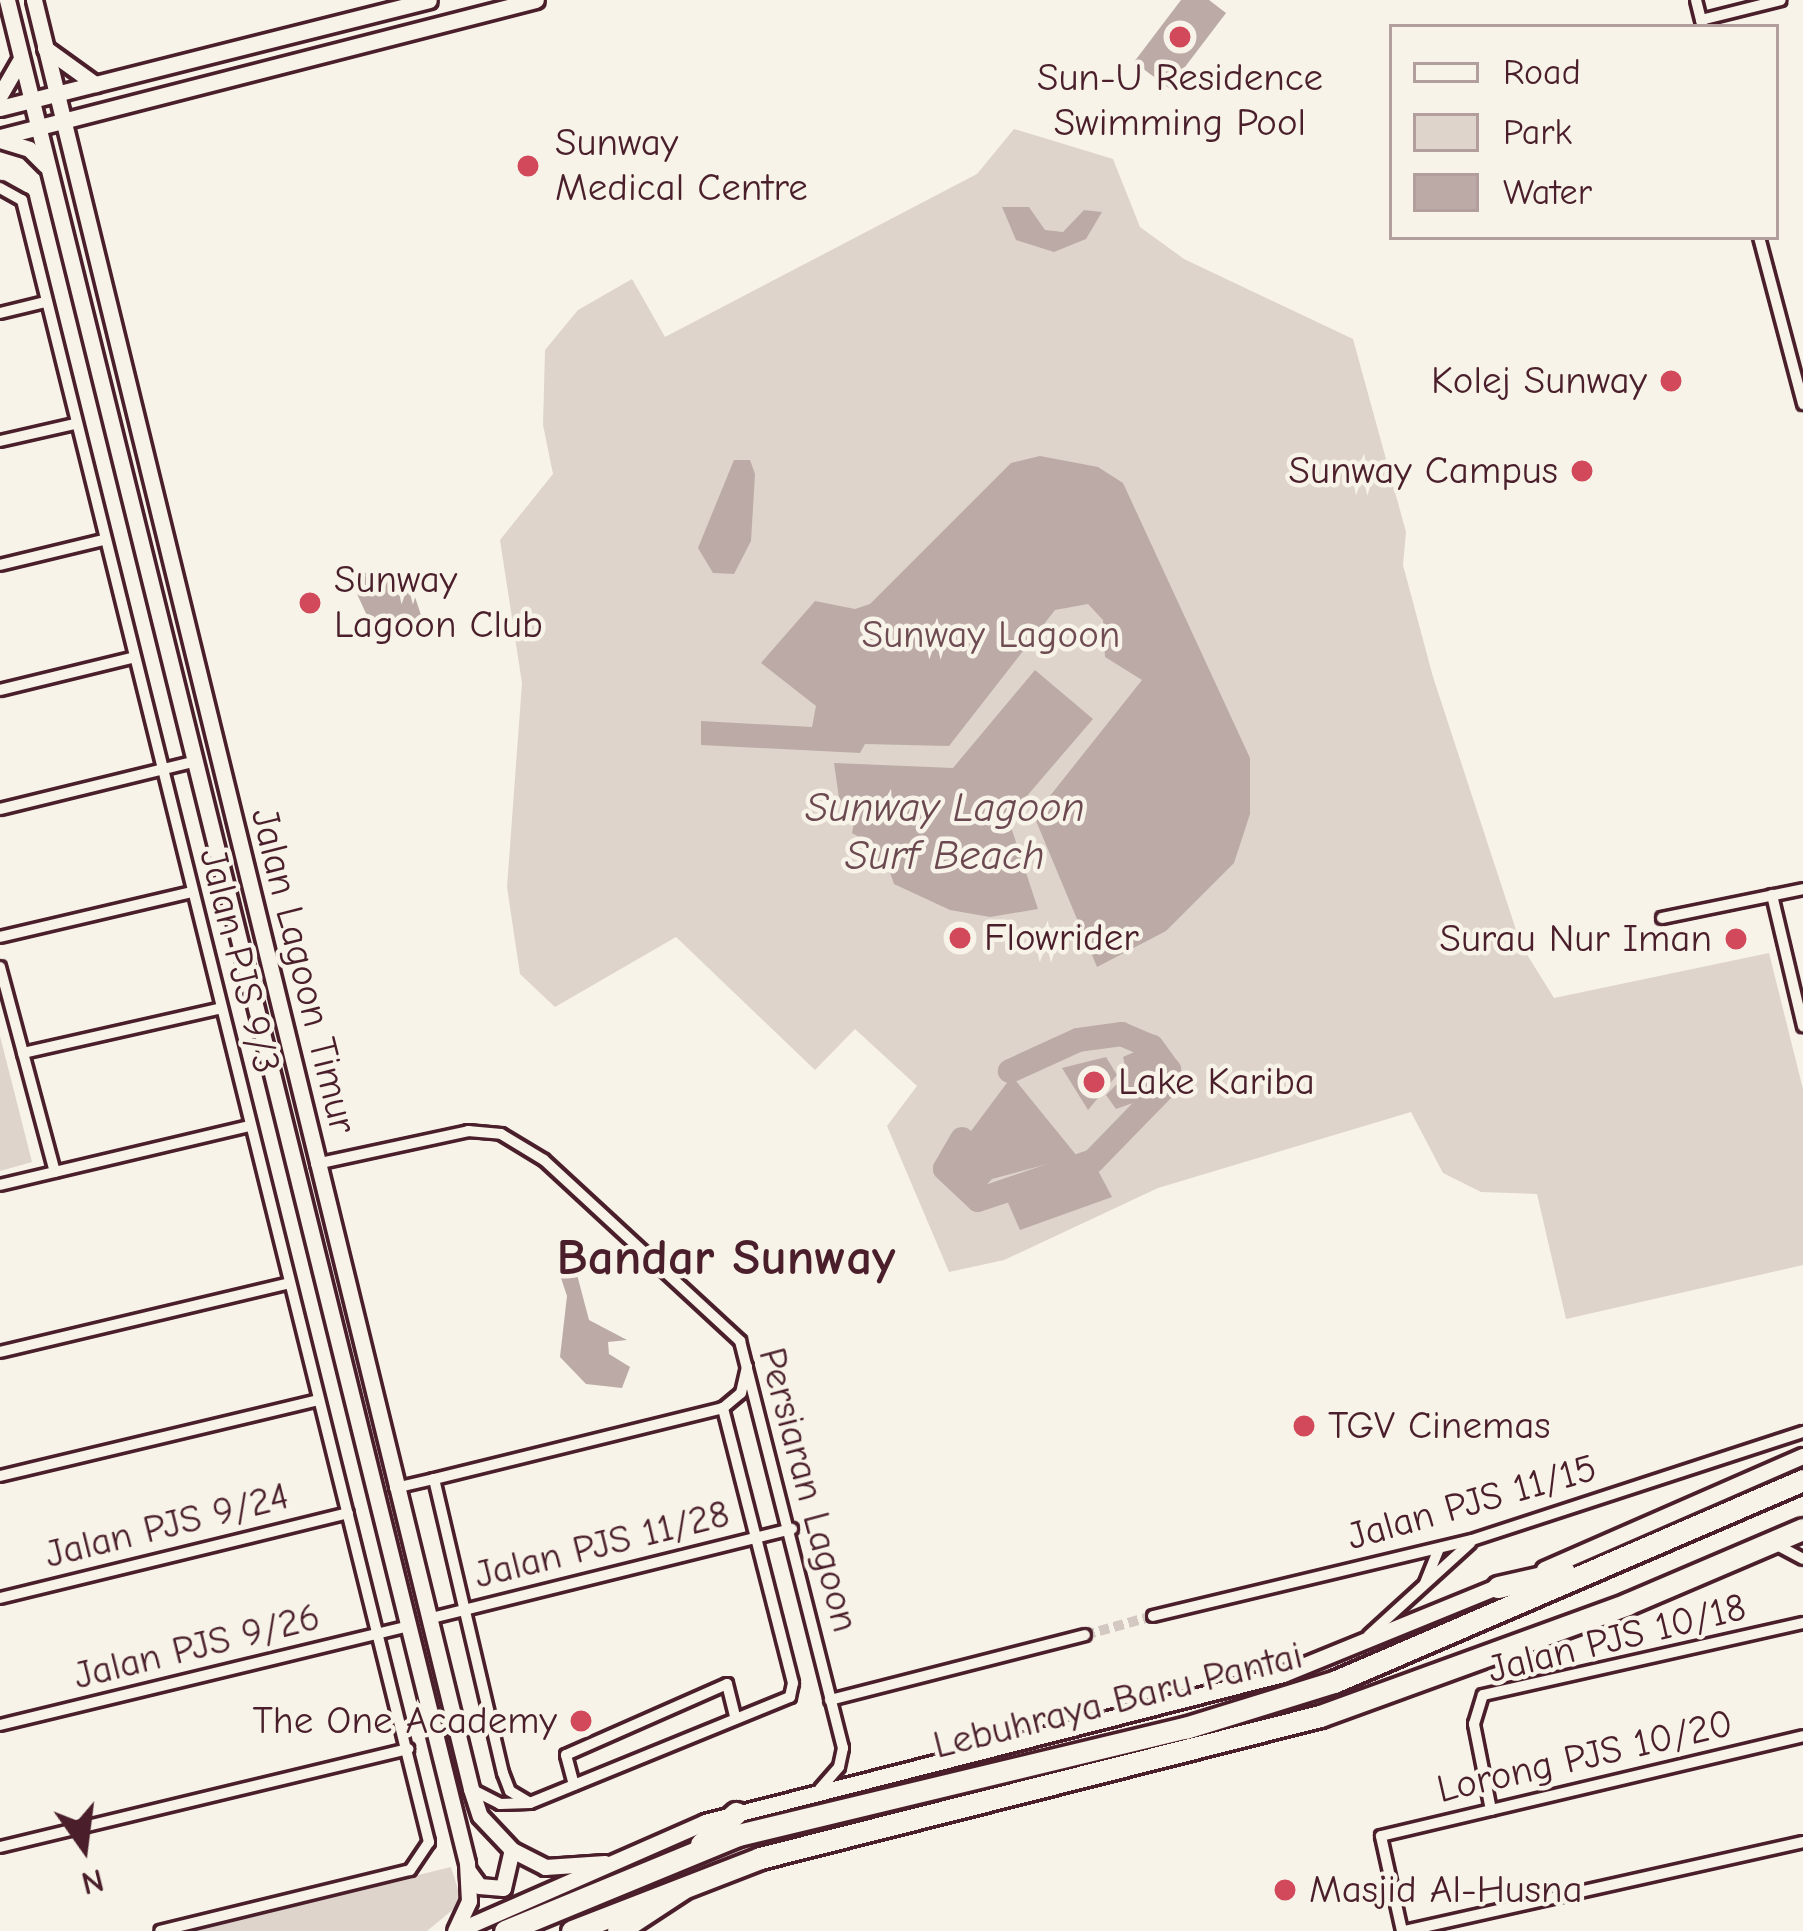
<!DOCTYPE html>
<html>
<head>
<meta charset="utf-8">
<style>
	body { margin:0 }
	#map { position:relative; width:1803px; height:1931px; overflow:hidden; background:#f7f3e8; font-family:"Comic Neue",sans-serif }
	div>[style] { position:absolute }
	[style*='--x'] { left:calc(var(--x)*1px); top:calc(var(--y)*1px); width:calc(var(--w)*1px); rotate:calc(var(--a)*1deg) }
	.green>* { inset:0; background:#ded4cc }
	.water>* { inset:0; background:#bcaaa7 }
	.river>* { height:24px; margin:-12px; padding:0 12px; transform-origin:12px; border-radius:12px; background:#bcaaa7 }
	.minor-tunnel>* { height:10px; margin-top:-5px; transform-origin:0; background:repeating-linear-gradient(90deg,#d4c9c2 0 10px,transparent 0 15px) }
	.roads { filter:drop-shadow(3px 0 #4a1f2b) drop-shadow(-3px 0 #4a1f2b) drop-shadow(0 3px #4a1f2b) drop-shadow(0 -3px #4a1f2b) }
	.minor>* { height:10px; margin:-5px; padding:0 5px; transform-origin:5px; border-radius:5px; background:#f7f3e8 }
	.secondary>* { height:15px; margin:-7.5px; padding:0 7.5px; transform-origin:7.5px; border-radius:7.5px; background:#f7f3e8 }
	.motorway>* { height:21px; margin:-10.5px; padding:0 10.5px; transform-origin:10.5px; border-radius:10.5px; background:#f7f3e8 }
	.dots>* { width:33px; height:33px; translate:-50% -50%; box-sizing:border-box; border:6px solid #f7f3e8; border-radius:50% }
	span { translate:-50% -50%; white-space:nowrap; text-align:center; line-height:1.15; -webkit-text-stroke:9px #f7f3e8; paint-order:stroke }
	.poi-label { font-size:39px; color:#4a1f2b }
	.left { translate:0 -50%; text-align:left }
	.right { translate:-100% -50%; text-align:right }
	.park-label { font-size:39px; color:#6f4c53 }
	.street-label { font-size:39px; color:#4a1f2b }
	.water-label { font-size:42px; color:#6c4950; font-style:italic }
	.district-label { font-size:51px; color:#4a1f2b; font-weight:700 }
	.legend { position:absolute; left:1389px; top:24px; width:390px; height:216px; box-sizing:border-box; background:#f7f3e8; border:3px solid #b29e9c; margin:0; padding:15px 21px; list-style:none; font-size:36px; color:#4a1f2b }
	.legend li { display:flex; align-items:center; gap:24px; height:60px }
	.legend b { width:60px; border:3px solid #b29e9c }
	.north { position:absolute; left:24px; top:1787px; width:120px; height:120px; -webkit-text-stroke:9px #f7f3e8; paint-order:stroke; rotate:166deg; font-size:33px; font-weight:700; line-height:48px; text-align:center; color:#4a1f2b }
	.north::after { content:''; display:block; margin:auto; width:42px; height:54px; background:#4a1f2b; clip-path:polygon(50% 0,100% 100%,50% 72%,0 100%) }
</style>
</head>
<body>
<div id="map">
	<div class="green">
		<div style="clip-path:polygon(1014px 129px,1113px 159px,1140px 227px,1184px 259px,1353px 339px,1406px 532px,1403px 565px,1433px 677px,1521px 945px,1554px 998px,1769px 953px,1803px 1089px,1803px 1265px,1566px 1319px,1537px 1194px,1481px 1192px,1443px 1173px,1411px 1112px,1158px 1188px,1004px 1260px,949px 1272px,887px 1126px,917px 1086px,855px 1029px,815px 1070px,676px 937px,555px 1007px,520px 974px,507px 887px,522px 683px,500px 540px,553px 474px,543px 425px,545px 350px,578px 310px,632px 279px,665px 337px,977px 174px)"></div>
		<div style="clip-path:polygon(0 1036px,32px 1162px,0 1171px)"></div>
		<div style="clip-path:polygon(451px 1867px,462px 1902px,427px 1931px,191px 1931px)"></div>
	</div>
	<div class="water">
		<div style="clip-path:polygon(1181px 0,1209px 0,1226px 13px,1169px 88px,1134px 62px)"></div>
		<div style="clip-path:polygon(1002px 207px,1029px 207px,1045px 230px,1063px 232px,1084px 210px,1102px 212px,1086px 239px,1054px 252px,1016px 240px)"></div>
		<div style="clip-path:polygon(1040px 456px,1098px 467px,1123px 483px,1250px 758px,1250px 814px,1234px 863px,1166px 931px,1097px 967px,1034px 816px,1142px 680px,1105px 657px,1103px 620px,1088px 604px,1055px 610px,949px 746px,865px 744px,860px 753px,701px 745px,701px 721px,812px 727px,816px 706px,761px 663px,815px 601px,855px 609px,870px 604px,1011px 463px)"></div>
		<div style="clip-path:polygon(734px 460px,750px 460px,755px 474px,751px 541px,734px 574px,713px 573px,698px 548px)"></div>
		<div style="clip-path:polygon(358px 572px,409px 579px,424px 624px,369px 620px,352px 583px)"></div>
		<div style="clip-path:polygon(1035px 670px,1093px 719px,1008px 818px,1038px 909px,990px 917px,950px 910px,894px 884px,888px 867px,870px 859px,868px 842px,852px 833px,855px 816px,839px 798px,834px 763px,953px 768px)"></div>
		<div style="clip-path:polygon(1139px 1050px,1153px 1060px,1157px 1081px,1144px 1099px,1116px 1109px,1106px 1095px,1127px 1074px,1123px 1057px)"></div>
		<div style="clip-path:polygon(1106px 1057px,1117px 1075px,1088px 1110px,1062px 1068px)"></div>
		<div style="clip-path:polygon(1012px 1076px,1077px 1156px,992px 1179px,978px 1194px,948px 1162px)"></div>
		<div style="clip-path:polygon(1093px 1161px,1112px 1197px,1020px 1230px,1002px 1189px)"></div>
		<div style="clip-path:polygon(575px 1267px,589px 1320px,627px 1340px,608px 1342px,609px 1354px,630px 1367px,622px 1388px,586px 1384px,560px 1357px,567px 1296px,561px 1278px)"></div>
	</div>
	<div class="river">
		<div style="--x:962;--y:1139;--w:34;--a:120"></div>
		<div style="--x:945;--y:1169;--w:45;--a:43.2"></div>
		<div style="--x:978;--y:1200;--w:121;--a:-18.7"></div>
		<div style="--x:1093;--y:1161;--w:102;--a:-45.8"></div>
		<div style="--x:1164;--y:1088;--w:19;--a:-74"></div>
		<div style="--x:1169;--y:1070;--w:29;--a:-126"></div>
		<div style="--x:1152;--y:1047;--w:33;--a:-157"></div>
		<div style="--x:1122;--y:1034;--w:44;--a:172.2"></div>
		<div style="--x:1078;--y:1040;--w:75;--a:155.5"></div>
	</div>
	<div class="minor-tunnel">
		<div style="--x:1085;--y:1635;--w:71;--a:-15.6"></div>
	</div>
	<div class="roads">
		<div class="minor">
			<div style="--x:1696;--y:0;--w:25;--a:76"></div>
			<div style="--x:1701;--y:20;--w:82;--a:-14"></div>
			<div style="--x:0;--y:188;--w:25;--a:29"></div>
			<div style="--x:22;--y:200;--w:1692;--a:76.08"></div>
			<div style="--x:429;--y:1842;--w:34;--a:124"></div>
			<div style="--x:410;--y:1870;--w:257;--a:166.3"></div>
			<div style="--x:1759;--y:237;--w:173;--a:75.2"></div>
			<div style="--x:0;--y:313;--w:46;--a:-13.7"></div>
			<div style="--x:0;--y:441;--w:76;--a:-12.9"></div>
			<div style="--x:0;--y:565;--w:106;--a:-13.6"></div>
			<div style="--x:0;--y:690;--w:135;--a:-13.7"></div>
			<div style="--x:0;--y:809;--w:199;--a:-13.7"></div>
			<div style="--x:1772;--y:895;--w:135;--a:76.7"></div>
			<div style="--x:1662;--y:918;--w:144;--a:-11.6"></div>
			<div style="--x:0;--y:937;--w:197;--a:-13.2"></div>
			<div style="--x:0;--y:967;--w:212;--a:75"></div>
			<div style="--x:23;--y:1053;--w:201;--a:-12.7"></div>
			<div style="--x:316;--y:1164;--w:156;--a:-12.2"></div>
			<div style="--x:468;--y:1131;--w:33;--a:5"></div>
			<div style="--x:501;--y:1134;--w:50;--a:31.2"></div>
			<div style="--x:544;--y:1160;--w:267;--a:42.7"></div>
			<div style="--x:740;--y:1341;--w:420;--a:75.8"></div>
			<div style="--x:843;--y:1748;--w:19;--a:102"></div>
			<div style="--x:839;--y:1767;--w:29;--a:131"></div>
			<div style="--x:0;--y:1185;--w:256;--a:-13.3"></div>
			<div style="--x:0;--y:1352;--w:297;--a:-13.4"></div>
			<div style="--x:723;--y:1408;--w:23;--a:-40"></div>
			<div style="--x:741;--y:1393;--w:27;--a:-77"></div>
			<div style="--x:0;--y:1476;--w:328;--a:-13.4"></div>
			<div style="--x:395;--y:1488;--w:40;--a:-13"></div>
			<div style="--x:1775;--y:1544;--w:32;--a:28"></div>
			<div style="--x:1425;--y:1583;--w:37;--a:-68"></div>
			<div style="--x:0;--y:1598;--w:358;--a:-13.7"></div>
			<div style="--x:1153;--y:1616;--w:328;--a:-13.4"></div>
			<div style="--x:1472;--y:1540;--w:348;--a:-18.1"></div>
			<div style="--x:428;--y:1619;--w:375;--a:-13.9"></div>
			<div style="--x:1369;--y:1635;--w:137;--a:-42.3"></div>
			<div style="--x:830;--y:1700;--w:263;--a:-14.3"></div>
			<div style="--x:0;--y:1725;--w:420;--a:-13.6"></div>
			<div style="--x:574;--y:1785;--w:31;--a:-105"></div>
			<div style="--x:566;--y:1755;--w:176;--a:-23.8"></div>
			<div style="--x:727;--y:1684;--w:32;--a:76"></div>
			<div style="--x:471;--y:1789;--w:33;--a:27"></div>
			<div style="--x:500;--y:1804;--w:30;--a:-2"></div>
			<div style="--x:530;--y:1803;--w:281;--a:-22.2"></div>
			<div style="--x:790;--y:1697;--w:14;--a:-78"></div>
			<div style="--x:793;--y:1683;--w:284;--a:-104.3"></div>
			<div style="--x:723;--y:1408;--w:298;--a:166.2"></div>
			<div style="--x:434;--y:1479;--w:302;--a:76.8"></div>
			<div style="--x:503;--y:1773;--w:19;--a:69"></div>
			<div style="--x:510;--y:1791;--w:23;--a:31"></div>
			<div style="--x:1491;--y:1810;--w:88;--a:-101.2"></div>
			<div style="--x:1474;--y:1724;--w:30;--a:-73"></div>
			<div style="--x:1483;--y:1695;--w:328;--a:-12.7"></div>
			<div style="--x:0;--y:1847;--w:420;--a:-13.5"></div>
			<div style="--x:1402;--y:1931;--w:97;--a:-102.5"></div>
			<div style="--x:1381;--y:1836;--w:434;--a:-13.3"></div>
			<div style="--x:1405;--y:1931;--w:408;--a:-12.6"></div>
		</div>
		<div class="secondary">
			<div style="--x:7;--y:0;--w:1919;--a:76.13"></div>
			<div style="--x:467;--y:1863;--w:38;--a:87"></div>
			<div style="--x:469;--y:1901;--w:33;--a:115"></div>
			<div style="--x:34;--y:0;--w:1842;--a:76.27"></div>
			<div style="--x:471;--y:1789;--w:28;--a:72"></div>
			<div style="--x:480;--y:1816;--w:47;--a:46.7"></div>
			<div style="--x:512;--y:1850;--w:37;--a:27"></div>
			<div style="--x:545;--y:1867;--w:60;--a:-3.8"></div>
			<div style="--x:45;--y:48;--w:62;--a:35.8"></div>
			<div style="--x:0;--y:95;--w:39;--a:-60"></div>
			<div style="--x:0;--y:108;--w:442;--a:-14.1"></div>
			<div style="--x:0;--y:137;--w:553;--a:-14.34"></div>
			<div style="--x:0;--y:140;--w:30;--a:17"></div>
			<div style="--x:29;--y:149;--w:23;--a:45"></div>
			<div style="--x:1544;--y:1569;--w:283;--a:-23.6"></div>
			<div style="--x:469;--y:1872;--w:17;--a:54"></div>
			<div style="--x:479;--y:1886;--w:24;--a:5"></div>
			<div style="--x:503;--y:1888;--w:39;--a:-77"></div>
			<div style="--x:457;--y:1931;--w:271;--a:-23.7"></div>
			<div style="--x:705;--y:1822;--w:597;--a:-14.36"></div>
			<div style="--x:1283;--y:1674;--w:239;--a:-22.2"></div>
		</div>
		<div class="motorway">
			<div style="--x:1498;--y:1587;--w:68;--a:-12.8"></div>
			<div style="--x:701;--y:1844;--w:47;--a:-41.5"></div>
			<div style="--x:505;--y:1931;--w:252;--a:-22.4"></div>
			<div style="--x:738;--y:1835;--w:460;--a:-13.5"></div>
			<div style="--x:1185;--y:1728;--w:156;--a:-17.2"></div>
			<div style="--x:1334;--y:1682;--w:511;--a:-23.3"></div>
			<div style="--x:572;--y:1931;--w:202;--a:-21.2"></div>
			<div style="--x:760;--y:1858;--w:578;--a:-14.23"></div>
			<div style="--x:1320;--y:1716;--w:327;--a:-20"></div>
			<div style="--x:1627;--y:1604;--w:191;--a:-23.1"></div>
			<div style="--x:618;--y:1931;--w:77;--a:-33.3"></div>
		</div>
	</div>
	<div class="dots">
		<div style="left:1180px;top:37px;background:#d1495b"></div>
		<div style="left:528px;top:166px;background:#d1495b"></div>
		<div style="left:1671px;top:381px;background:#d1495b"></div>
		<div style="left:1582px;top:471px;background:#d1495b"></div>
		<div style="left:310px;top:603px;background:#d1495b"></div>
		<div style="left:960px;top:938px;background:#d1495b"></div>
		<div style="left:1736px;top:939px;background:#d1495b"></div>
		<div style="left:1094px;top:1082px;background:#d1495b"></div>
		<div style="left:1304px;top:1426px;background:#d1495b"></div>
		<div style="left:581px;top:1721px;background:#d1495b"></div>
		<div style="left:1285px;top:1890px;background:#d1495b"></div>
	</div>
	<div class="poi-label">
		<span style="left:1180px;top:101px">Sun-U Residence<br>Swimming Pool</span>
		<span class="left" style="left:555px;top:166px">Sunway<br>Medical Centre</span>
		<span class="right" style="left:1647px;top:381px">Kolej Sunway</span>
		<span class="right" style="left:1558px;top:471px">Sunway Campus</span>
		<span class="left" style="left:334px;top:603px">Sunway<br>Lagoon Club</span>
		<span class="left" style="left:984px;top:938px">Flowrider</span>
		<span class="right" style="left:1712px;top:939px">Surau Nur Iman</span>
		<span class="left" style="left:1118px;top:1082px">Lake Kariba</span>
		<span class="left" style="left:1328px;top:1426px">TGV Cinemas</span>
		<span class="right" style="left:557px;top:1721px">The One Academy</span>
		<span class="left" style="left:1309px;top:1890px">Masjid Al-Husna</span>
	</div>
	<div class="park-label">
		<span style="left:991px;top:635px">Sunway Lagoon</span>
	</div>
	<div class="street-label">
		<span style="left:239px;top:961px;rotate:76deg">Jalan PJS 9/3</span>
		<span style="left:303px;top:971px;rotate:76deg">Jalan Lagoon Timur</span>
		<span style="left:808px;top:1490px;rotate:75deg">Persiaran Lagoon</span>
		<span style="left:1472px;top:1503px;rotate:-16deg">Jalan PJS 11/15</span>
		<span style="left:167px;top:1526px;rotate:-14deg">Jalan PJS 9/24</span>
		<span style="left:602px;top:1545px;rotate:-14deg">Jalan PJS 11/28</span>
		<span style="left:1617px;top:1639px;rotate:-14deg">Jalan PJS 10/18</span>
		<span style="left:197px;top:1647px;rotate:-14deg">Jalan PJS 9/26</span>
		<span style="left:1118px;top:1701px;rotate:-14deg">Lebuhraya Baru Pantai</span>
		<span style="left:1585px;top:1757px;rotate:-13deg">Lorong PJS 10/20</span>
	</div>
	<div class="water-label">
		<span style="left:945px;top:832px">Sunway Lagoon<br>Surf Beach</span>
	</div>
	<div class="district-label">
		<span style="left:726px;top:1258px">Bandar Sunway</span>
	</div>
	<ul class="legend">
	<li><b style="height:15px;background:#f7f3e8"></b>Road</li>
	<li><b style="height:33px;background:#ded4cc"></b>Park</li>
	<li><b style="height:33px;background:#bcaaa7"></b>Water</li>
	</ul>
	<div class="north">N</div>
</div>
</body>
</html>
